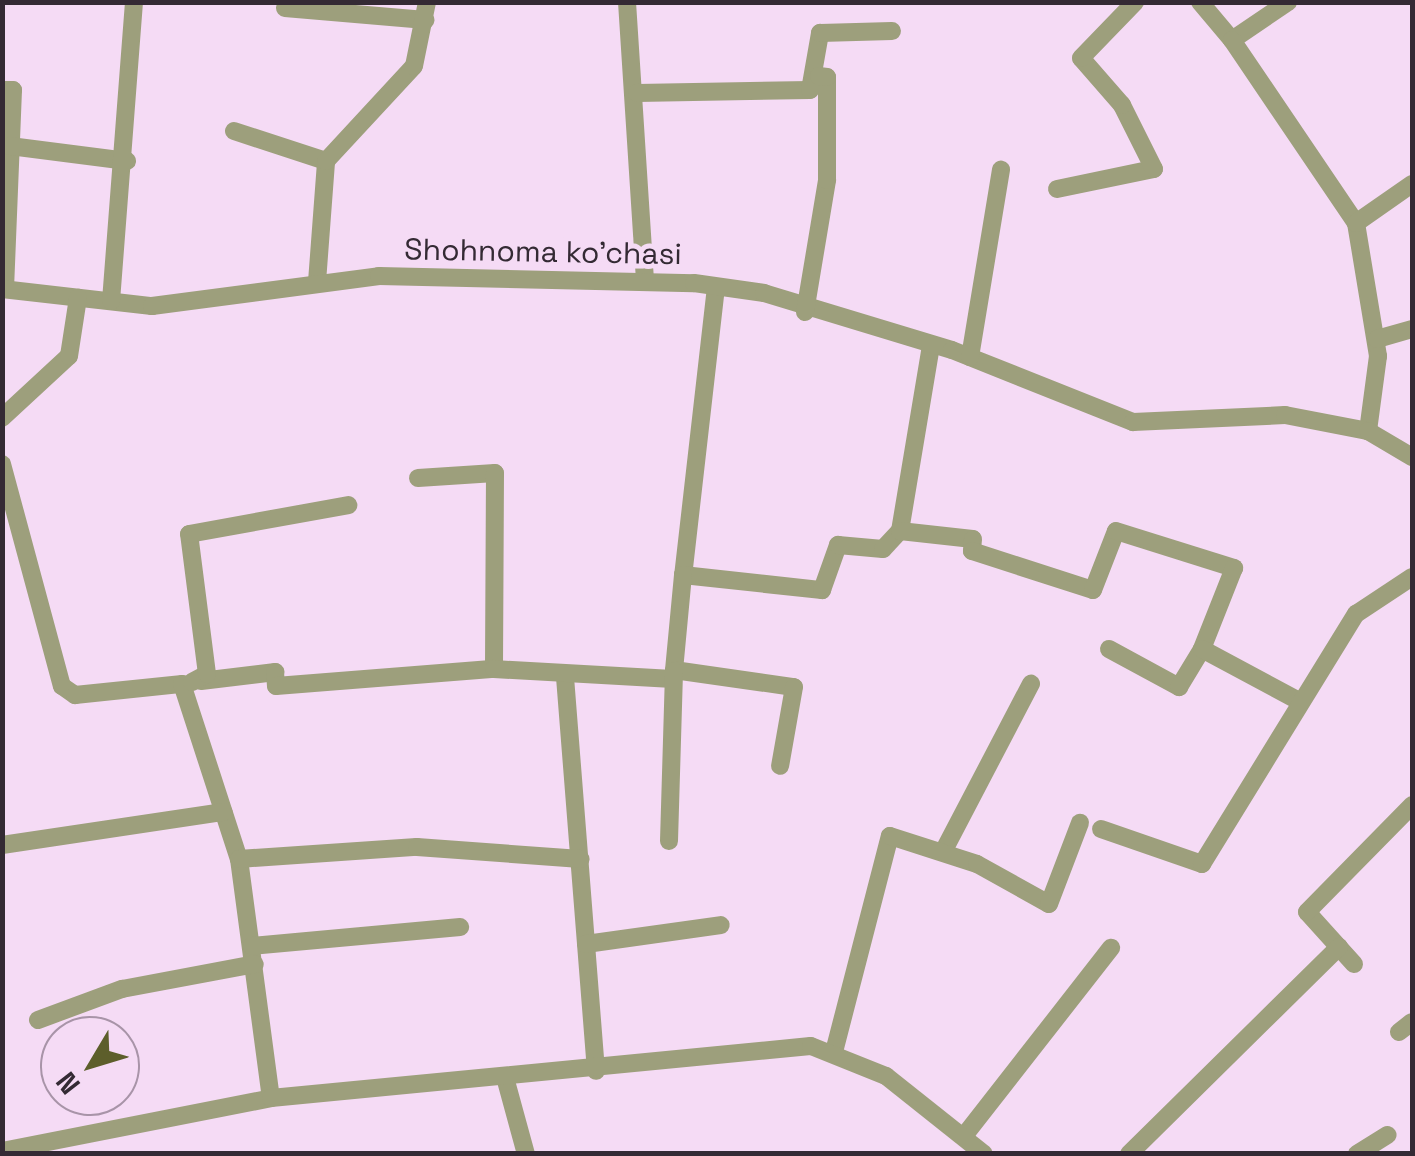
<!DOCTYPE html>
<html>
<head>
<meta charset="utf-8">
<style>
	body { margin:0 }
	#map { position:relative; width:1415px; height:1156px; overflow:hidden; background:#f5dbf5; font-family:"Space Grotesk",sans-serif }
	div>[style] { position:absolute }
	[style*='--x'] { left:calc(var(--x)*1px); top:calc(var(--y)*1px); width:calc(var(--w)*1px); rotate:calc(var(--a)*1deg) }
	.minor>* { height:18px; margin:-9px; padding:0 9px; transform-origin:9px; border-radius:9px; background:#9d9f7c }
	span { translate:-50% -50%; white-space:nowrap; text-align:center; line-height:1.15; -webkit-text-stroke:10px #f5dbf5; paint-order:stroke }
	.street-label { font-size:30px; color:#342a34 }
	.frame { position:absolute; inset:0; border:5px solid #342a34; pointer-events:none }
	.north { position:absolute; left:40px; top:1016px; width:100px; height:100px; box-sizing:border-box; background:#f5dbf5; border:2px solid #a894a8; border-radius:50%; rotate:232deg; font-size:28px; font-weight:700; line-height:40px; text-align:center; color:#342a34 }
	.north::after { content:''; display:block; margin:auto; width:35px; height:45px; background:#5d5e2b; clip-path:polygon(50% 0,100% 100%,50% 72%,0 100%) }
</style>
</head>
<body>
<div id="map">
	<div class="minor">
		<div style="--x:627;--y:2;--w:277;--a:86.3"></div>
		<div style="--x:1200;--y:2;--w:50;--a:49.9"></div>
		<div style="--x:1232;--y:40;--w:68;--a:-34.2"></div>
		<div style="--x:285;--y:8;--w:141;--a:4.9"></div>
		<div style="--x:1232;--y:40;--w:221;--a:55.9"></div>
		<div style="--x:1356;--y:223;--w:135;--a:80.6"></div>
		<div style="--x:1378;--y:356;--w:76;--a:97.6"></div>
		<div style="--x:2;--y:90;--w:11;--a:0"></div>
		<div style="--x:13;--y:90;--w:199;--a:92.3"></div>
		<div style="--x:637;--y:93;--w:173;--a:-1"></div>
		<div style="--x:810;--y:90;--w:58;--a:-80"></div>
		<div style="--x:820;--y:33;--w:72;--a:-1.6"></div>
		<div style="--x:234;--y:131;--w:97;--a:18.1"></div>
		<div style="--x:10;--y:146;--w:118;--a:7.3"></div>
		<div style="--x:1057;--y:189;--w:99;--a:-11.7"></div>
		<div style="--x:1154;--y:169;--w:72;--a:-116.6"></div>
		<div style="--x:1122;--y:105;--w:62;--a:-131.1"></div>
		<div style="--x:1081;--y:58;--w:78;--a:-46"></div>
		<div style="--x:1356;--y:223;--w:68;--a:-34.9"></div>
		<div style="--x:317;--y:282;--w:121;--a:-85.7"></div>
		<div style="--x:326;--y:161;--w:129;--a:-47.2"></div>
		<div style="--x:414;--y:66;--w:65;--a:-78.5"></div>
		<div style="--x:716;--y:287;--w:290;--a:96.5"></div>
		<div style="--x:683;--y:575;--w:140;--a:6.2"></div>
		<div style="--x:822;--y:590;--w:48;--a:-70.4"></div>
		<div style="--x:838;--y:545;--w:45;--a:5.1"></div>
		<div style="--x:883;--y:549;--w:25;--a:-47"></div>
		<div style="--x:900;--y:531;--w:189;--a:-80.5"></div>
		<div style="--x:2;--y:289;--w:151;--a:6.5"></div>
		<div style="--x:152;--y:306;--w:229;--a:-7.5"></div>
		<div style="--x:379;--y:276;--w:315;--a:1.3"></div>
		<div style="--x:694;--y:283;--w:71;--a:8.1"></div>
		<div style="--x:764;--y:293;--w:196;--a:16.9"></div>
		<div style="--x:952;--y:350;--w:195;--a:21.7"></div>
		<div style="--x:1133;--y:422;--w:152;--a:-2.6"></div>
		<div style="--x:1285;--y:415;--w:85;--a:10.9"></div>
		<div style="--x:1368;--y:431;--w:51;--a:30.6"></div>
		<div style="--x:111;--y:301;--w:300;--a:-85.6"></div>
		<div style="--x:805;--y:312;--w:134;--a:-80.5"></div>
		<div style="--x:827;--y:180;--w:103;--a:-90"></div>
		<div style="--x:827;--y:77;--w:8;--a:-173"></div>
		<div style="--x:1377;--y:339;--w:36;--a:-16"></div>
		<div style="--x:970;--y:357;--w:190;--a:-80.6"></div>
		<div style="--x:2;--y:418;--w:91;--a:-42.8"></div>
		<div style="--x:69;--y:356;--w:59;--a:-81.2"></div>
		<div style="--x:2;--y:464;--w:230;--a:74.9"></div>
		<div style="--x:62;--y:686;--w:16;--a:35"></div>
		<div style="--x:75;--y:695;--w:108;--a:-5.9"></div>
		<div style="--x:182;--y:684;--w:184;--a:72"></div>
		<div style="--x:239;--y:859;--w:241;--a:82.4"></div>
		<div style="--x:418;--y:478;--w:77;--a:-3.7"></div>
		<div style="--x:495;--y:473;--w:196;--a:90.3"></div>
		<div style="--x:900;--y:531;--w:73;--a:6.3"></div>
		<div style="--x:973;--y:539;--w:12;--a:95"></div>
		<div style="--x:972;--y:551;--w:127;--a:17.9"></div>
		<div style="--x:1093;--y:590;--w:63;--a:-68.7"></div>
		<div style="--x:1116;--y:531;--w:124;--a:17.4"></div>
		<div style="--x:1234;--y:568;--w:87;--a:111.6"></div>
		<div style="--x:683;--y:575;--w:95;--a:95.4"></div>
		<div style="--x:674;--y:670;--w:121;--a:8.1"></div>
		<div style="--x:794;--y:687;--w:80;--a:100"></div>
		<div style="--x:1109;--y:649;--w:80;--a:28.5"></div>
		<div style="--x:1179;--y:687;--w:44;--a:-58.8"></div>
		<div style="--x:1202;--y:649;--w:110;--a:28.2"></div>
		<div style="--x:565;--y:677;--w:395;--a:85.5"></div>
		<div style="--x:201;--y:681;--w:75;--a:-6.9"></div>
		<div style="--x:275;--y:672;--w:14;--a:86"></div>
		<div style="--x:276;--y:686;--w:219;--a:-4.5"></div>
		<div style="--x:494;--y:669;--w:179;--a:3.2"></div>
		<div style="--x:192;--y:682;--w:17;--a:-28"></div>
		<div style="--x:207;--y:674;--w:141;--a:-97.3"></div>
		<div style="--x:189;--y:534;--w:162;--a:-10.3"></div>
		<div style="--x:1101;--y:829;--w:107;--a:19.1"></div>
		<div style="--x:1202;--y:864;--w:294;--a:-58.4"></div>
		<div style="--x:1356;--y:614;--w:67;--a:-33.5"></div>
		<div style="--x:669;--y:841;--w:170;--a:-88.3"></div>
		<div style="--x:2;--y:845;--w:224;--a:-8.5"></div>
		<div style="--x:943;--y:852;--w:190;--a:-62.4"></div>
		<div style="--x:239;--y:859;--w:178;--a:-3.9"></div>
		<div style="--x:417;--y:847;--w:164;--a:4.2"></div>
		<div style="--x:586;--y:944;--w:136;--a:-8"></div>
		<div style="--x:252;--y:946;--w:209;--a:-5.2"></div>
		<div style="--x:1354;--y:964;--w:70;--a:-132.1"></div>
		<div style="--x:1307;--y:912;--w:150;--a:-45.5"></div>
		<div style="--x:38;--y:1020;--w:90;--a:-20.3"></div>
		<div style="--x:122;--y:989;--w:135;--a:-10.6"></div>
		<div style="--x:1399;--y:1032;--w:16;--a:-38"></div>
		<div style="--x:835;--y:1048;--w:219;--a:-75.5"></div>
		<div style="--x:890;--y:836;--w:91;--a:17.8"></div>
		<div style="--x:977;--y:864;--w:82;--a:29.1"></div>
		<div style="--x:1049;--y:904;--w:87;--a:-69.1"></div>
		<div style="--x:506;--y:1081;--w:76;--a:74.7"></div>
		<div style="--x:964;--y:1136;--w:239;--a:-52"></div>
		<div style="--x:2;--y:1151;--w:274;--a:-11.1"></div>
		<div style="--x:271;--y:1098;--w:542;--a:-5.5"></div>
		<div style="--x:811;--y:1046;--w:81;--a:21.8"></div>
		<div style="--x:886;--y:1076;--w:125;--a:38.5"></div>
		<div style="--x:1129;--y:1154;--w:295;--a:-44.6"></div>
		<div style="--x:1357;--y:1154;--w:36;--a:-32"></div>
	</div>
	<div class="street-label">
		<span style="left:543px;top:252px;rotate:1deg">Shohnoma ko'chasi</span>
	</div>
	<div class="frame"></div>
	<div class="north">N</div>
</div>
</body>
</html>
